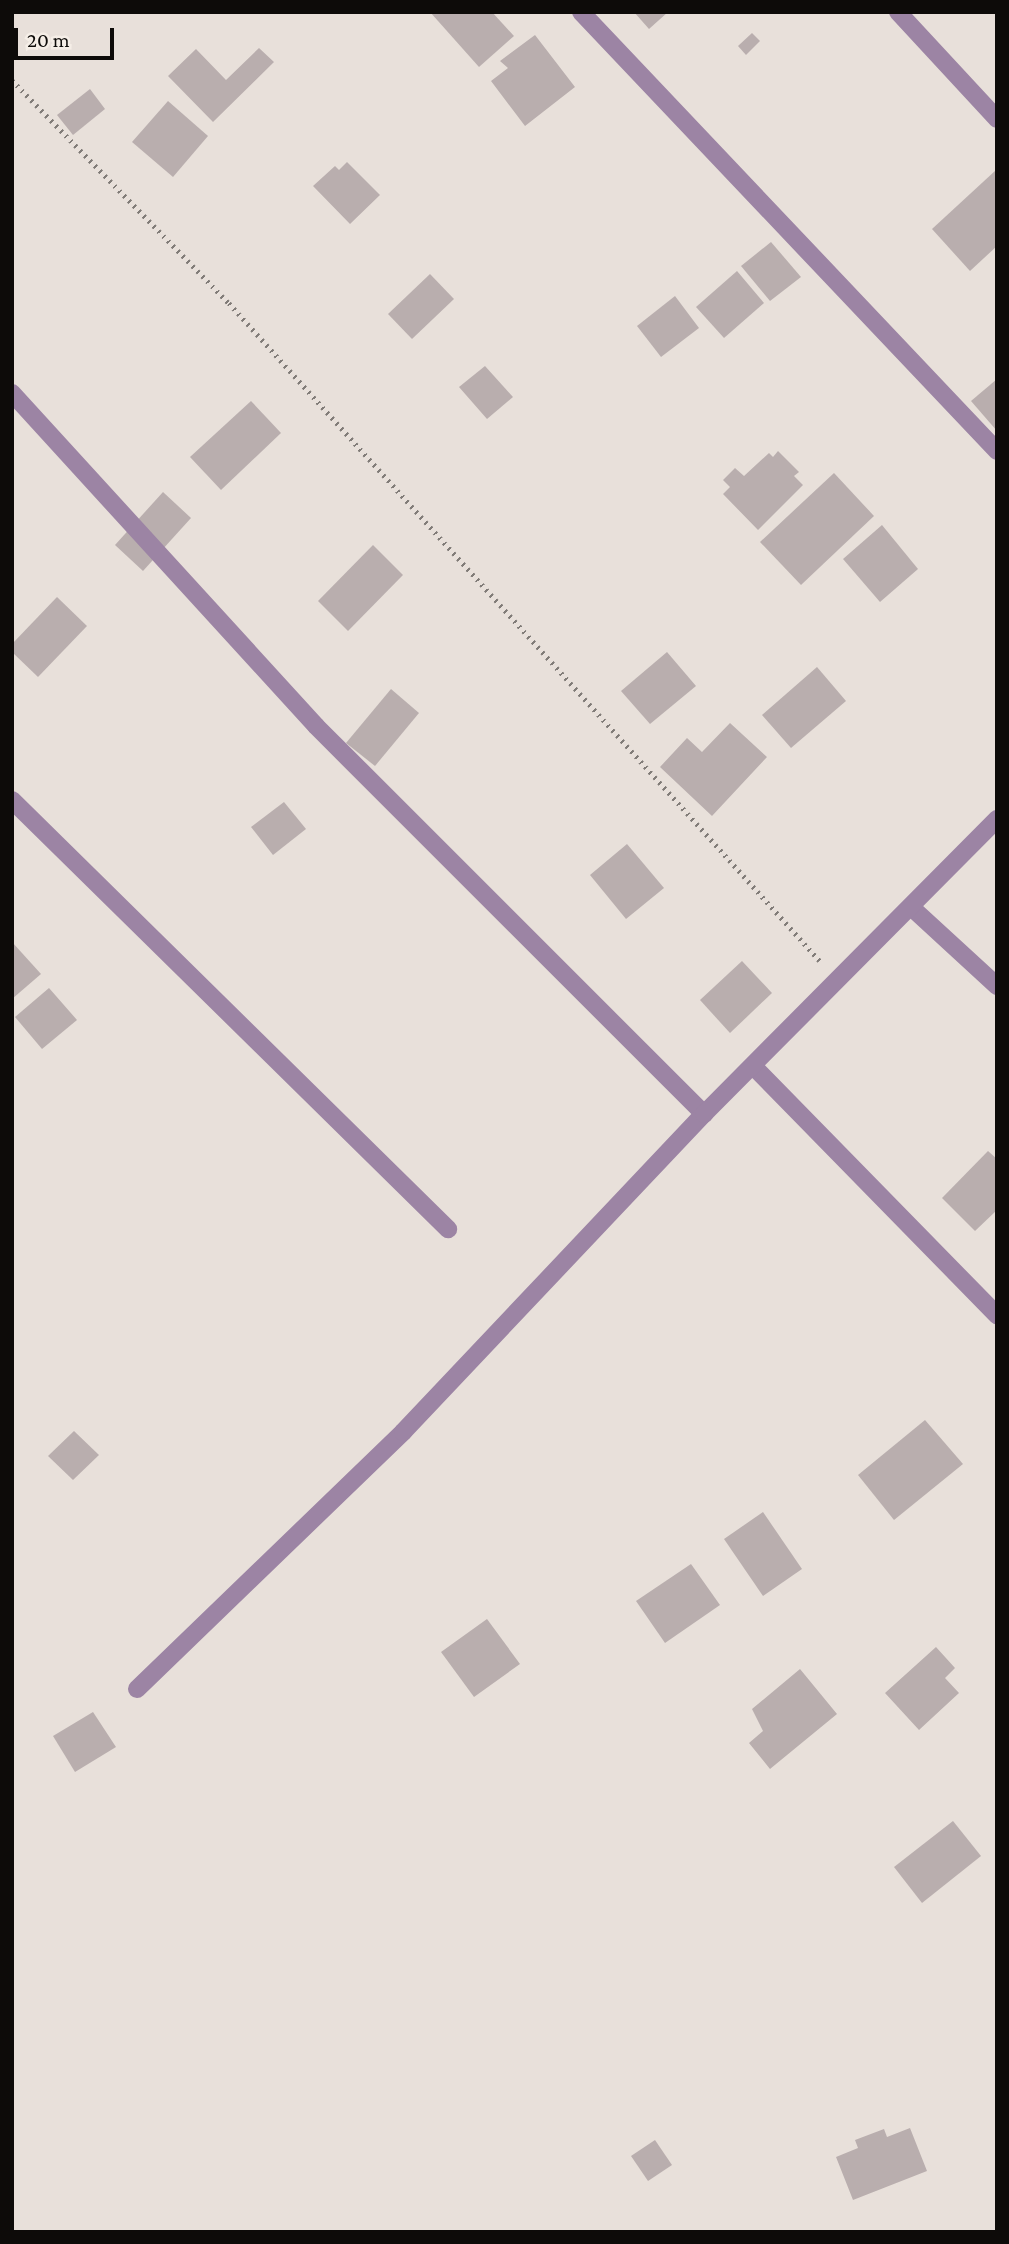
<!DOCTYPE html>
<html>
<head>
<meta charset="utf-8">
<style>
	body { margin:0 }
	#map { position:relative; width:1009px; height:2244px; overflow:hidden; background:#e8e0da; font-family:"Crimson Pro",serif }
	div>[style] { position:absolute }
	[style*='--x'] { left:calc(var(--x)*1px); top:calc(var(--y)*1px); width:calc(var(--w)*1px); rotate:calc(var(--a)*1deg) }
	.building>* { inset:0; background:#b9aeae }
	.path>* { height:4.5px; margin-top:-2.25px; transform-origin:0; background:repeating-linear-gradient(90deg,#817c78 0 2px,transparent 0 7px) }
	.minor>* { height:18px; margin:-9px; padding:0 9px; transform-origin:9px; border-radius:9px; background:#9c84a4 }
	span { translate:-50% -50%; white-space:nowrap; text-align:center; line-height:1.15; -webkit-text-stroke:6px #f5eee7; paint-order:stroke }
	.frame { position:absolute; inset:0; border:14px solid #0d0b09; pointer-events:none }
	.scale { position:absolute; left:14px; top:28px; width:100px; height:32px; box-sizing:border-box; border:4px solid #0d0b09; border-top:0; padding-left:9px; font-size:21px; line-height:24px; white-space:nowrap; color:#0d0b09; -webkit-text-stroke:5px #f5eee7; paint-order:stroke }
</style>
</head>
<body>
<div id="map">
	<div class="building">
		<div style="clip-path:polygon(430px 12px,492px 12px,514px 36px,479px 67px)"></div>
		<div style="clip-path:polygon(634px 12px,668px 12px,649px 29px)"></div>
		<div style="clip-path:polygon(752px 33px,760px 41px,746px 55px,738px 46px)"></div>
		<div style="clip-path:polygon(535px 35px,575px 87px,525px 126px,491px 81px,508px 68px,500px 61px)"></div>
		<div style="clip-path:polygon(259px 48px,274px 62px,213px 122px,168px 76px,196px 49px,226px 80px)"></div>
		<div style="clip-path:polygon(90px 89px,105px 109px,73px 135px,57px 115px)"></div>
		<div style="clip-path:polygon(168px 101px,208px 136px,173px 177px,132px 142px)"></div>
		<div style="clip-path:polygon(347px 162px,380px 195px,350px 224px,313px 186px,335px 166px,339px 170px)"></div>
		<div style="clip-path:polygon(996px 170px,997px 246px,970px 271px,932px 229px)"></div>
		<div style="clip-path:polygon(771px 242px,801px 277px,770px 301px,741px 266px)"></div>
		<div style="clip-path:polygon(737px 271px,764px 303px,724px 338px,696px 307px)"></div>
		<div style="clip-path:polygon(430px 274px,454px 299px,412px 339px,388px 314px)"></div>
		<div style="clip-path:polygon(675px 296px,699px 328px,661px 357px,637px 326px)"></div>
		<div style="clip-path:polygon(485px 366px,513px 397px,487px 419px,459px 387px)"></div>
		<div style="clip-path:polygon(997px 379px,997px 431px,971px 401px)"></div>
		<div style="clip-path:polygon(251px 401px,281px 433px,221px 490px,190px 457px)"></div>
		<div style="clip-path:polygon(778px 451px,799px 472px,794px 476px,803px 485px,758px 530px,723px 494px,730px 487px,723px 480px,735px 468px,744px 476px,769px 453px,773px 457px)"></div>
		<div style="clip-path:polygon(834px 473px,874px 516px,801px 585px,760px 542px)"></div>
		<div style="clip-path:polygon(163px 492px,191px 518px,143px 571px,115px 545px)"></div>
		<div style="clip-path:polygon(882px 525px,918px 569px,880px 602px,843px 559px)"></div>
		<div style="clip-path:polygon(373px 545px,403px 575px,348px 631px,318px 601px)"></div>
		<div style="clip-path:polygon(57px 597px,87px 626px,38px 677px,12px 652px,12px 644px)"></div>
		<div style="clip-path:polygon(667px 652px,696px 686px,650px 724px,621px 691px)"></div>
		<div style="clip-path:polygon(817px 667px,846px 701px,791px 748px,762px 715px)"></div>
		<div style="clip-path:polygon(391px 689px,419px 713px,375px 766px,346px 743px)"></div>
		<div style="clip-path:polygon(730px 723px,767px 757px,712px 816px,660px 767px,687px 738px,702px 752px)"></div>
		<div style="clip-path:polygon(284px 802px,306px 829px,273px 855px,251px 827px)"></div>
		<div style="clip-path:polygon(627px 844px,664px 888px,626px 919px,590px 875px)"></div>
		<div style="clip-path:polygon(12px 942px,41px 974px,12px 999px)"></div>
		<div style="clip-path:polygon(742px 961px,772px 993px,730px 1033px,700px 1000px)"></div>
		<div style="clip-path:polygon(49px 988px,77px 1020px,42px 1049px,15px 1017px)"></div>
		<div style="clip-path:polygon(988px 1151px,997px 1159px,997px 1210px,975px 1231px,942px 1198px)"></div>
		<div style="clip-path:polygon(925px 1420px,963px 1464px,894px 1520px,858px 1475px)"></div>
		<div style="clip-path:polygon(74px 1431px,99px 1455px,73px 1480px,48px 1456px)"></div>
		<div style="clip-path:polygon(763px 1512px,802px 1569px,763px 1596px,724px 1539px)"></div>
		<div style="clip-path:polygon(691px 1564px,720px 1605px,665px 1643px,636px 1601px)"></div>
		<div style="clip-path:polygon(487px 1619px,520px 1664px,474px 1697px,441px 1652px)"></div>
		<div style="clip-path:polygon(936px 1647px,955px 1668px,945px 1678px,959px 1693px,919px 1730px,885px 1693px)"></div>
		<div style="clip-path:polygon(800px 1669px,837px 1714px,770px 1769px,749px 1743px,763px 1731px,752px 1709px)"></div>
		<div style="clip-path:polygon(93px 1712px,116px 1747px,75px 1772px,53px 1736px)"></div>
		<div style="clip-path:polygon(953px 1821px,981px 1856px,922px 1903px,894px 1867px)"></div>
		<div style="clip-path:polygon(910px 2128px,927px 2171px,853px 2200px,836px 2157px,858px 2148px,855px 2140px,884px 2129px,887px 2137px)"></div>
		<div style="clip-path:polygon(655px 2140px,672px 2165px,648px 2181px,631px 2156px)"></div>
	</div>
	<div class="path">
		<div style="--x:12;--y:80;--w:311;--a:45.8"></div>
		<div style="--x:229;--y:303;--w:884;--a:48.07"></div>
	</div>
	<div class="minor">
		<div style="--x:581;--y:12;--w:605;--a:46.54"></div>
		<div style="--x:898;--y:12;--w:146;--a:47.2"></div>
		<div style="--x:12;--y:393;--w:451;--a:47.6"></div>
		<div style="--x:316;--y:726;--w:549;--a:45"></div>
		<div style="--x:12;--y:800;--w:612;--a:44.54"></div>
		<div style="--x:911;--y:907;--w:117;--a:42.6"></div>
		<div style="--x:753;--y:1066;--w:349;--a:45.6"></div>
		<div style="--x:137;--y:1689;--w:370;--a:-44"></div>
		<div style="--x:403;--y:1432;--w:438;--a:-46.6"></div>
		<div style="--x:704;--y:1114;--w:416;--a:-45.2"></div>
	</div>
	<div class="frame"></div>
	<div class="scale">20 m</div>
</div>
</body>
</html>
